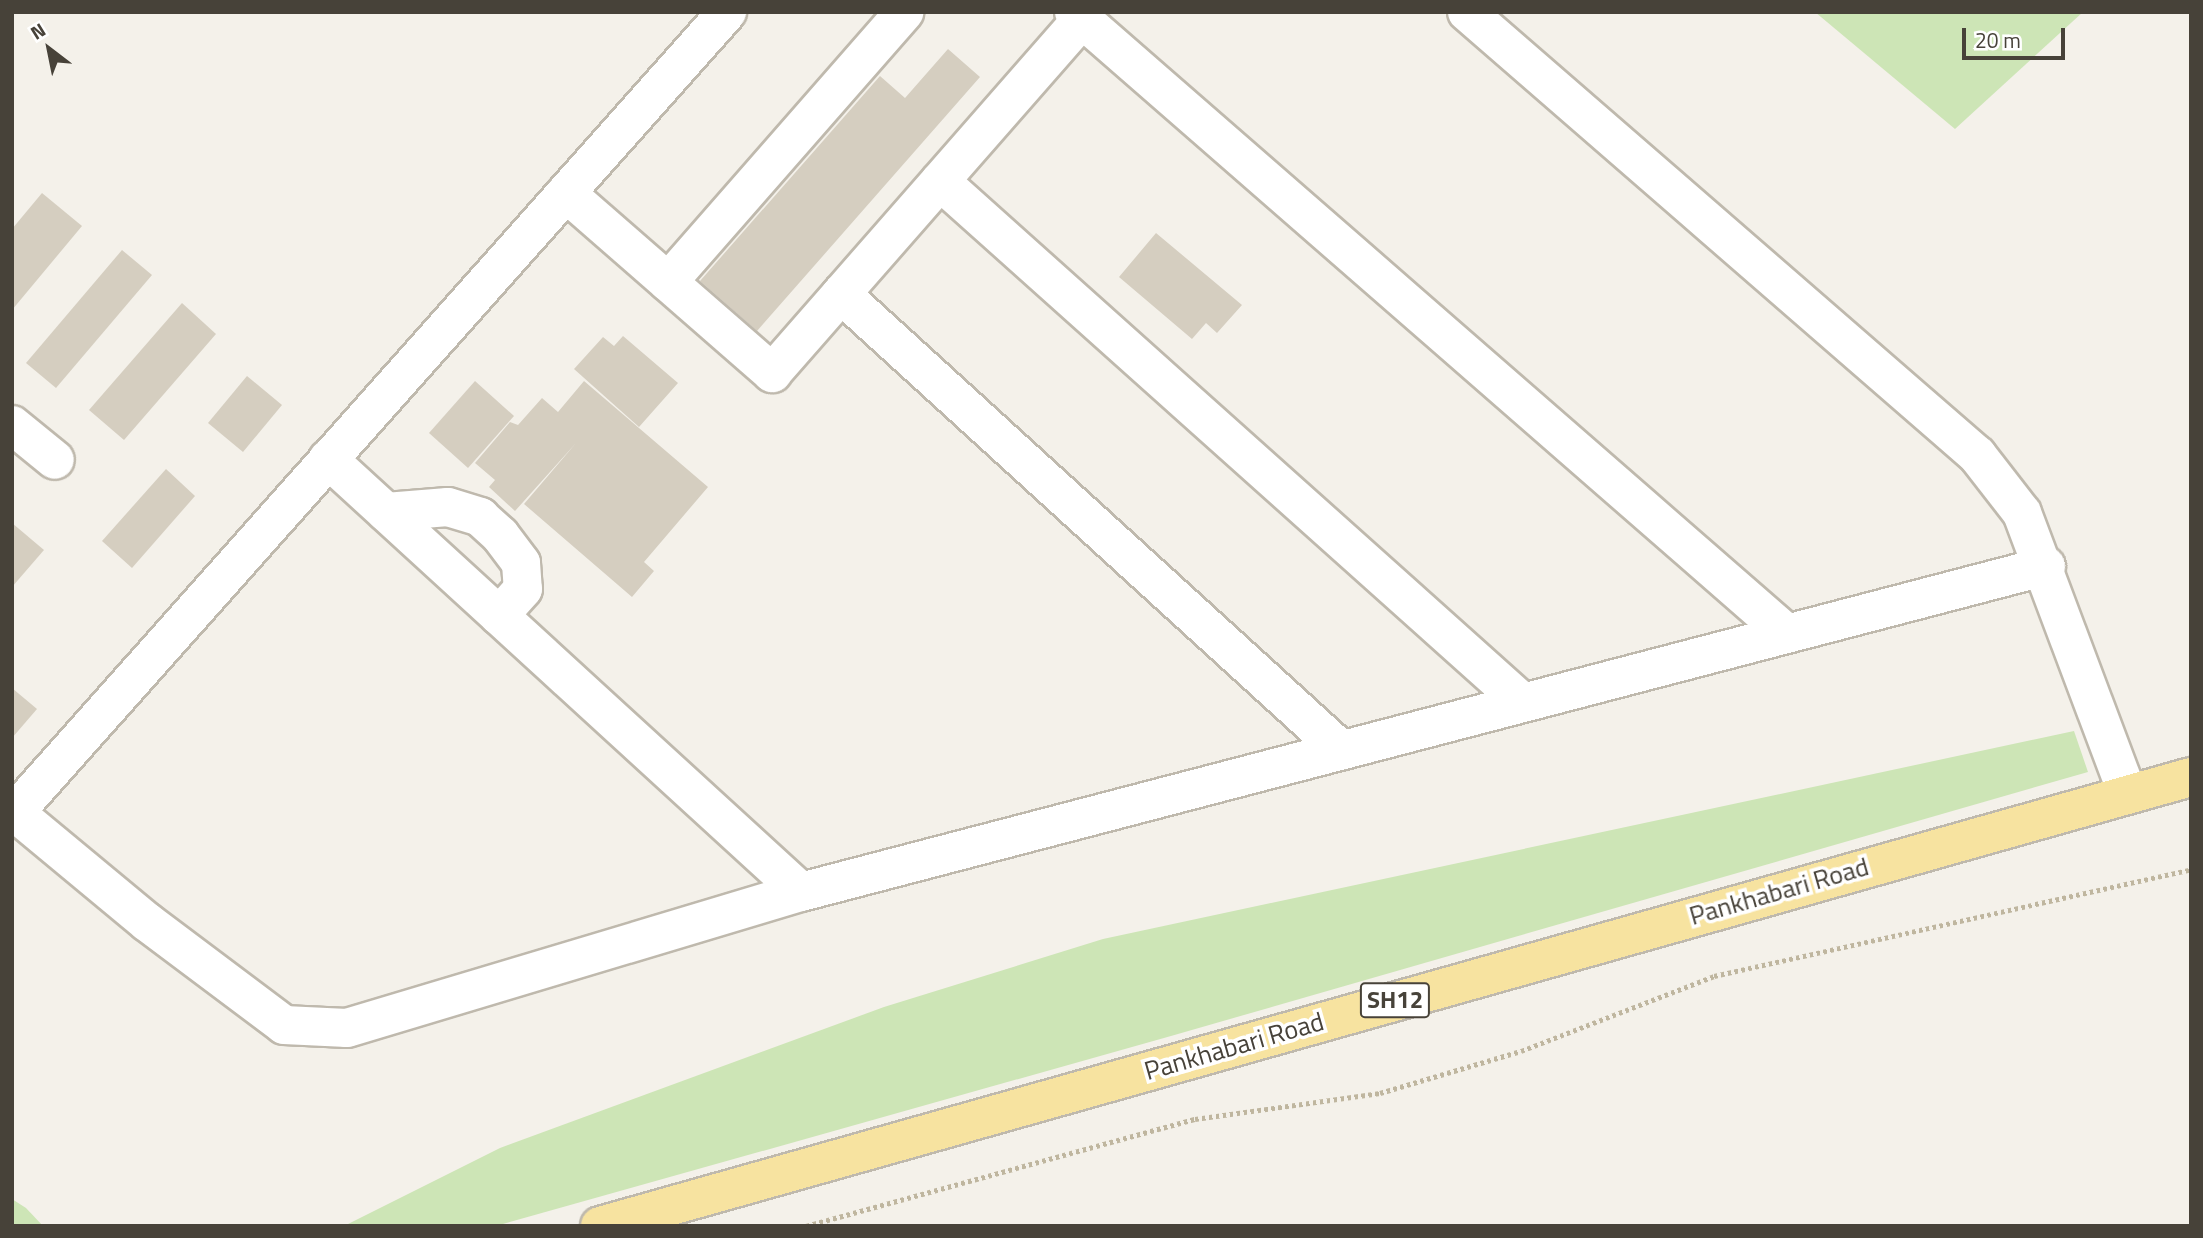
<!DOCTYPE html>
<html>
<head>
<meta charset="utf-8">
<style>
	body { margin:0 }
	#map { position:relative; width:2203px; height:1238px; overflow:hidden; background:#f4f1ea; font-family:"Titillium Web",sans-serif }
	div>[style] { position:absolute }
	[style*='--x'] { left:calc(var(--x)*1px); top:calc(var(--y)*1px); width:calc(var(--w)*1px); rotate:calc(var(--a)*1deg) }
	.green>* { inset:0; background:#cde5b6 }
	.building>* { inset:0; background:#d5cec0 }
	.path>* { height:4.5px; margin-top:-2.25px; transform-origin:0; background:repeating-linear-gradient(90deg,#bfb69f 0 3.5px,transparent 0 7px) }
	.roads { filter:drop-shadow(2px 0 #bfb9ad) drop-shadow(-2px 0 #bfb9ad) drop-shadow(0 2px #bfb9ad) drop-shadow(0 -2px #bfb9ad) }
	.minor>* { height:38px; margin:-19px; padding:0 19px; transform-origin:19px; border-radius:19px; background:#fff }
	.major>* { height:38px; margin:-19px; padding:0 19px; transform-origin:19px; border-radius:19px; background:#f7e3a0 }
	span { translate:-50% -50%; white-space:nowrap; text-align:center; line-height:1.15; -webkit-text-stroke:7px #fff; paint-order:stroke }
	.shield-label span { padding:2px 5px; background:#fff; border:2px solid; border-radius:5px; -webkit-text-stroke-width:0 }
	.shield-label { font-size:24px; color:#474239; font-weight:700 }
	.street-label { font-size:26px; color:#474239 }
	.frame { position:absolute; inset:0; border:14px solid #474239; pointer-events:none }
	.north { position:absolute; left:14px; top:14px; width:70px; height:70px; -webkit-text-stroke:5px #fff; paint-order:stroke; rotate:328deg; font-size:19px; font-weight:700; line-height:28px; text-align:center; color:#474239 }
	.north::after { content:''; display:block; margin:auto; width:24px; height:32px; background:#474239; clip-path:polygon(50% 0,100% 100%,50% 72%,0 100%) }
	.scale { position:absolute; left:1962px; top:28px; width:103px; height:32px; box-sizing:border-box; border:4px solid #474239; border-top:0; padding-left:9px; font-size:21px; line-height:24px; white-space:nowrap; color:#474239; -webkit-text-stroke:5px #fff; paint-order:stroke }
</style>
</head>
<body>
<div id="map">
	<div class="green">
		<div style="clip-path:polygon(1815px 12px,2083px 12px,1955px 129px)"></div>
		<div style="clip-path:polygon(2074px 731px,2088px 772px,1171px 1036px,496px 1226px,344px 1226px,500px 1148px,884px 1007px,1103px 939px)"></div>
		<div style="clip-path:polygon(12px 1199px,26px 1208px,43px 1226px,12px 1226px)"></div>
	</div>
	<div class="building">
		<div style="clip-path:polygon(948px 49px,980px 77px,757px 331px,700px 281px,880px 76px,905px 98px)"></div>
		<div style="clip-path:polygon(42px 193px,82px 226px,12px 310px,12px 229px)"></div>
		<div style="clip-path:polygon(1156px 233px,1242px 305px,1217px 333px,1206px 323px,1192px 339px,1119px 277px)"></div>
		<div style="clip-path:polygon(122px 250px,152px 275px,56px 388px,26px 363px)"></div>
		<div style="clip-path:polygon(182px 303px,216px 334px,124px 440px,89px 410px)"></div>
		<div style="clip-path:polygon(623px 336px,678px 383px,639px 427px,574px 369px,603px 337px,614px 346px)"></div>
		<div style="clip-path:polygon(247px 376px,282px 405px,243px 452px,208px 423px)"></div>
		<div style="clip-path:polygon(475px 381px,514px 416px,468px 468px,429px 433px)"></div>
		<div style="clip-path:polygon(584px 381px,708px 487px,644px 562px,654px 571px,632px 597px,524px 504px,576px 443px,515px 511px,489px 487px,495px 480px,475px 463px,510px 422px,518px 425px,542px 398px,558px 412px)"></div>
		<div style="clip-path:polygon(166px 469px,195px 496px,132px 568px,102px 541px)"></div>
		<div style="clip-path:polygon(12px 523px,44px 550px,12px 587px)"></div>
		<div style="clip-path:polygon(12px 688px,37px 709px,12px 738px)"></div>
	</div>
	<div class="path">
		<div style="--x:806;--y:1226;--w:403;--a:-15.4"></div>
		<div style="--x:1195;--y:1119;--w:187;--a:-8"></div>
		<div style="--x:1380;--y:1093;--w:147;--a:-16.6"></div>
		<div style="--x:1521;--y:1051;--w:207;--a:-21.2"></div>
		<div style="--x:1714;--y:976;--w:489;--a:-12.6"></div>
	</div>
	<div class="roads">
		<div class="minor">
			<div style="--x:1074;--y:12;--w:945;--a:41.09"></div>
			<div style="--x:1467;--y:12;--w:676;--a:40.98"></div>
			<div style="--x:1977;--y:455;--w:73;--a:52.2"></div>
			<div style="--x:2022;--y:513;--w:298;--a:69.4"></div>
			<div style="--x:940;--y:181;--w:781;--a:41.83"></div>
			<div style="--x:566;--y:193;--w:274;--a:41.1"></div>
			<div style="--x:772;--y:373;--w:471;--a:-48.8"></div>
			<div style="--x:668;--y:282;--w:359;--a:-48.8"></div>
			<div style="--x:841;--y:294;--w:677;--a:42.36"></div>
			<div style="--x:12;--y:425;--w:55;--a:39.1"></div>
			<div style="--x:328;--y:459;--w:641;--a:42.47"></div>
			<div style="--x:386;--y:512;--w:62;--a:-4.6"></div>
			<div style="--x:448;--y:507;--w:34;--a:17"></div>
			<div style="--x:480;--y:517;--w:27;--a:42"></div>
			<div style="--x:500;--y:535;--w:35;--a:53"></div>
			<div style="--x:521;--y:563;--w:26;--a:86"></div>
			<div style="--x:523;--y:589;--w:36;--a:132"></div>
			<div style="--x:12;--y:810;--w:175;--a:39.7"></div>
			<div style="--x:147;--y:922;--w:171;--a:36.9"></div>
			<div style="--x:284;--y:1025;--w:63;--a:2.7"></div>
			<div style="--x:347;--y:1028;--w:474;--a:-16.7"></div>
			<div style="--x:801;--y:892;--w:1287;--a:-14.67"></div>
			<div style="--x:15;--y:812;--w:1071;--a:-48.33"></div>
		</div>
		<div class="major">
			<div style="--x:600;--y:1226;--w:1653;--a:-15.76"></div>
		</div>
	</div>
	<div class="shield-label">
		<span style="left:1395px;top:1000px">SH12</span>
	</div>
	<div class="street-label">
		<span style="left:1779px;top:891px;rotate:-16deg">Pankhabari Road</span>
		<span style="left:1234px;top:1046px;rotate:-16deg">Pankhabari Road</span>
	</div>
	<div class="frame"></div>
	<div class="north">N</div>
	<div class="scale">20 m</div>
</div>
</body>
</html>
